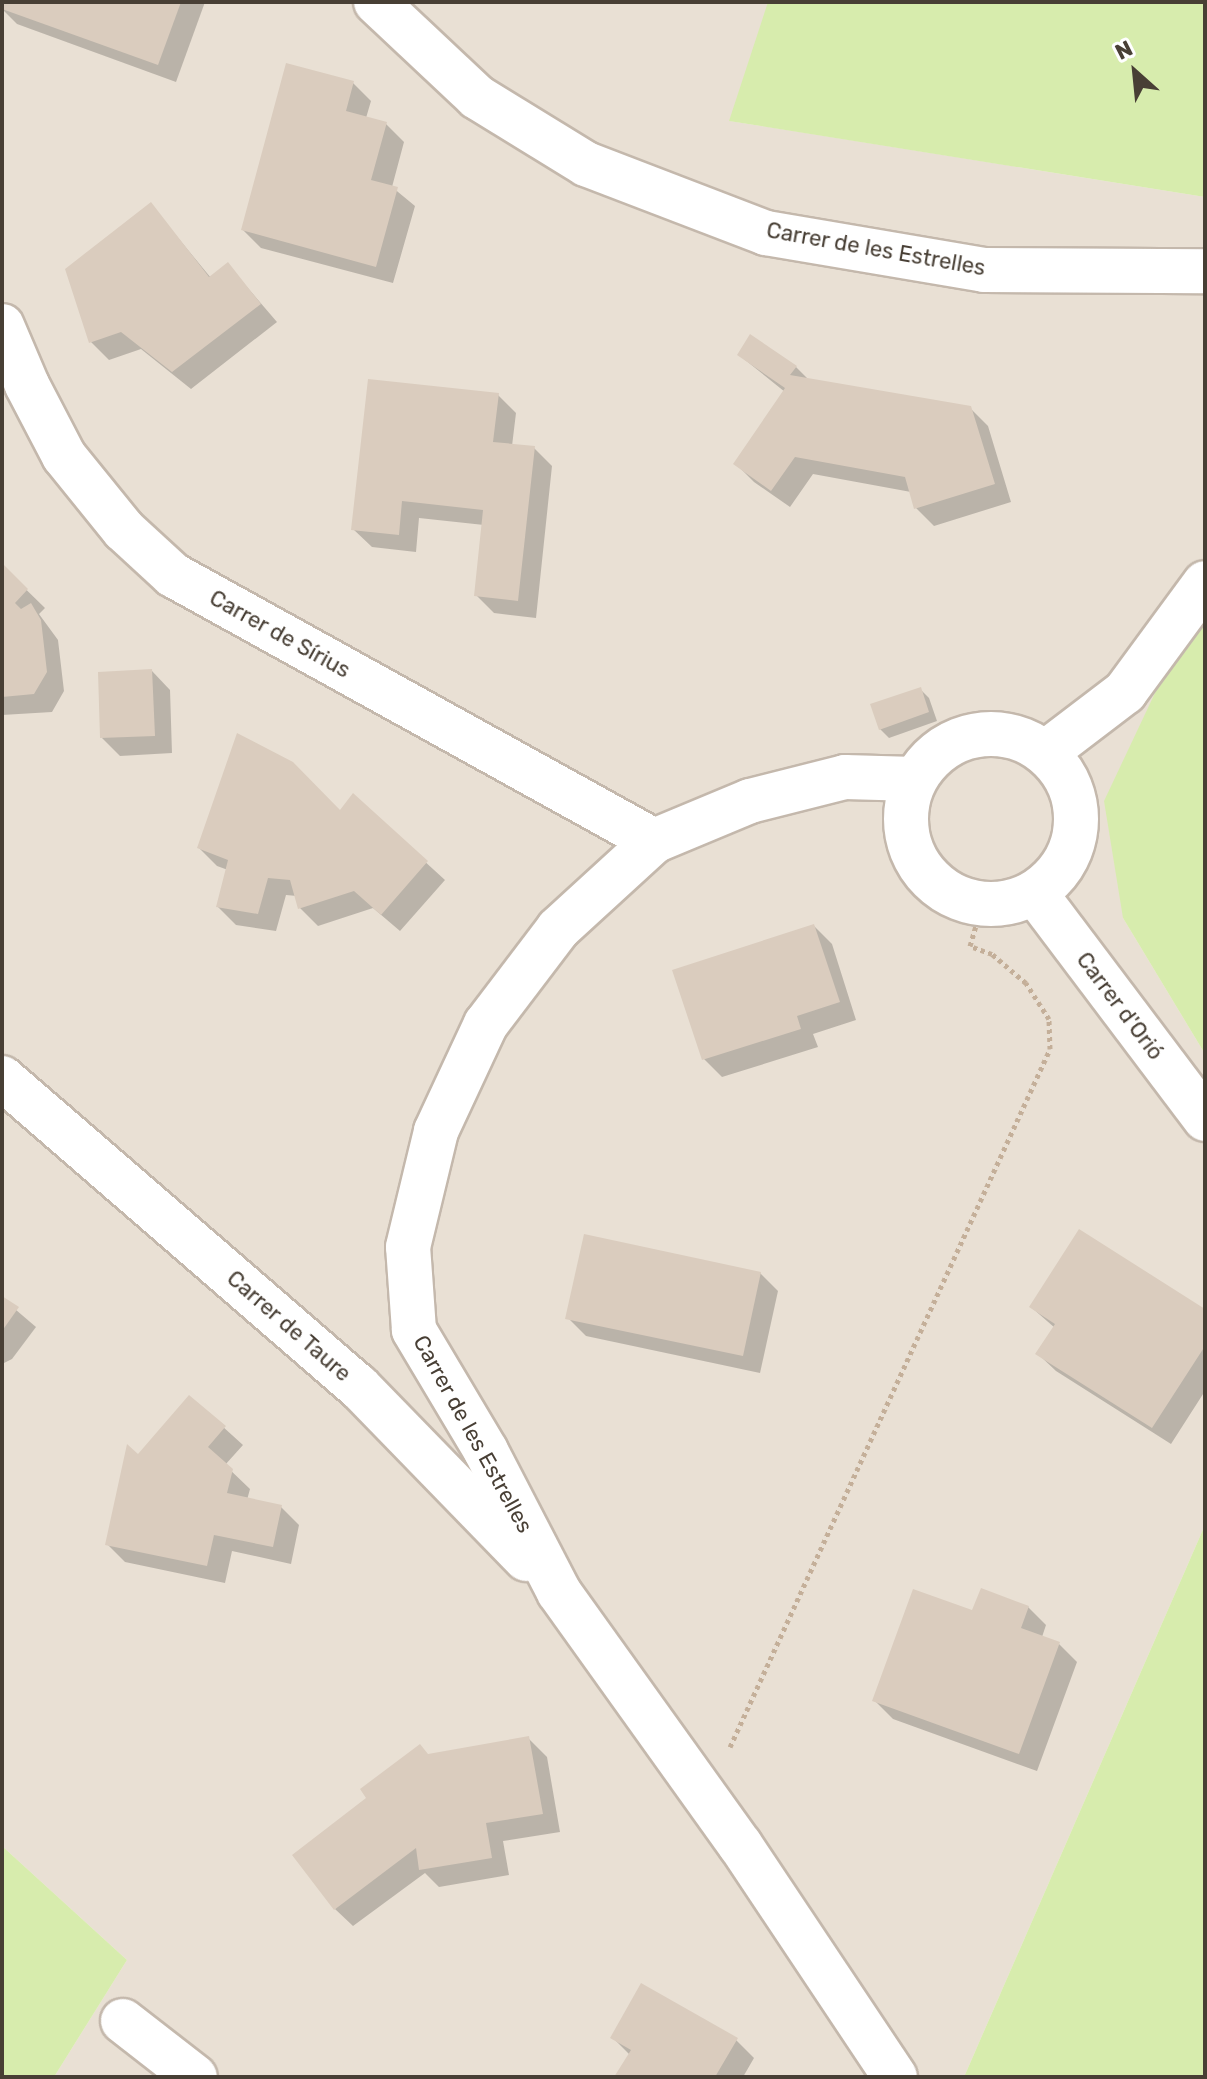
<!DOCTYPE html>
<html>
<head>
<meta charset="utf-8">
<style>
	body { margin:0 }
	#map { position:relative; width:1207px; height:2079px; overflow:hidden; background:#f5efe7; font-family:Rubik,sans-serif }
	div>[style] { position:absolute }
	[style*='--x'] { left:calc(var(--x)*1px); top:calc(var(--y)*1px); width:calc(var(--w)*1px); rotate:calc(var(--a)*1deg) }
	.residential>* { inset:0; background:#e9e0d4 }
	.green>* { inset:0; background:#d7ecad }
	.shadow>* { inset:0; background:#0003 }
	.building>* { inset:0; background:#daccbe }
	.path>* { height:5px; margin-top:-2.5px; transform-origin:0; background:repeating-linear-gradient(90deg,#c4af99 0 4px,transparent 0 8px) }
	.roads { filter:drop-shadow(2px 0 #c4b8ac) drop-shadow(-2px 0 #c4b8ac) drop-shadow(0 2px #c4b8ac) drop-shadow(0 -2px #c4b8ac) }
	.minor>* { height:44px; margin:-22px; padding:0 22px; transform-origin:22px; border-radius:22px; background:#fff }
	.minor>.ring { margin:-22px; padding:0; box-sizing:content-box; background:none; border:44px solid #fff; border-radius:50% }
	span { translate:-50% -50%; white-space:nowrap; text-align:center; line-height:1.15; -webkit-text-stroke:8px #fff; paint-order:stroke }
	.street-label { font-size:22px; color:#483f35 }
	.frame { position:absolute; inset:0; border:4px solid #483f35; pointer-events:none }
	.north { position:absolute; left:1095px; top:32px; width:80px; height:80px; -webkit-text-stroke:6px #fff; paint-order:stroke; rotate:333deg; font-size:22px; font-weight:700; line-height:32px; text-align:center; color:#483f35 }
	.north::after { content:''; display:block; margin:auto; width:28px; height:36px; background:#483f35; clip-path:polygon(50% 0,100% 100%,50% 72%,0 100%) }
</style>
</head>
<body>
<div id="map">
	<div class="residential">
		<div style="clip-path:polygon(2px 2px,769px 2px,730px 121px,1205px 197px,1205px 587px,1123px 918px,1205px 1054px,1205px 1525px,964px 2077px,54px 2077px,127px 1960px,2px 1846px)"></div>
	</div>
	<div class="green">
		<div style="clip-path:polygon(768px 2px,1205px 2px,1205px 197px,729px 121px)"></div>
		<div style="clip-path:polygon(1205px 587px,1205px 1054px,1123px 918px,1104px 801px)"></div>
		<div style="clip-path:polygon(1205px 1525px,1205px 2077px,964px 2077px)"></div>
		<div style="clip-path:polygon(2px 1846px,127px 1960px,54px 2077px,2px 2077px)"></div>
	</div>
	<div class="shadow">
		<div style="clip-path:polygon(2px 2px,205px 2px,176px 82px,17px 24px,2px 9px)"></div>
		<div style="clip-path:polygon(353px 83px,371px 101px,366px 118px,386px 124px,404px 142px,392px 187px,415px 206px,393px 283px,261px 248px,243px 230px)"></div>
		<div style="clip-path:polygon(151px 205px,211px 278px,228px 265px,277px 322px,191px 389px,141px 349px,109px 360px,91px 342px)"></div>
		<div style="clip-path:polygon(739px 355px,796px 367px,809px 380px,970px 408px,988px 426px,1011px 502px,934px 526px,916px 508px,911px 492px,813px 474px,790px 507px,754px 482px,736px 464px,785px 392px)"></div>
		<div style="clip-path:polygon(498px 395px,516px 413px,512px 446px,534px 448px,552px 466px,536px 618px,494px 613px,476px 595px,484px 525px,419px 518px,416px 552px,372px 547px,353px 529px)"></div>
		<div style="clip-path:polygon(2px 566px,45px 608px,39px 614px,58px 640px,64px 691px,52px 712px,2px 715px)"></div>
		<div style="clip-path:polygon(152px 671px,170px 690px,172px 753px,120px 756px,102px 738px)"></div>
		<div style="clip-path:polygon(920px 689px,929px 698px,937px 721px,889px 738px,880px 729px)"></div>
		<div style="clip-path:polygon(353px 796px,445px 880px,400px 931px,373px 908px,318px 926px,300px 908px,297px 896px,286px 895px,276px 931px,236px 925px,218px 907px,228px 870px,217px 866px,199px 848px,340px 813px)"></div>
		<div style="clip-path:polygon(814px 926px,832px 944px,856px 1020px,813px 1034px,818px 1047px,722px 1077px,704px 1059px,675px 971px)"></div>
		<div style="clip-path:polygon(760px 1273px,778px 1291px,760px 1373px,586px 1336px,568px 1318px)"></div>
		<div style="clip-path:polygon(2px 1298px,36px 1327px,12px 1359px,2px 1364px)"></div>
		<div style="clip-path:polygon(1031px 1307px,1205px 1312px,1205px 1391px,1171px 1444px,1056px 1371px,1038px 1354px,1055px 1328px)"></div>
		<div style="clip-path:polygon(190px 1397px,243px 1445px,225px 1465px,250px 1489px,247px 1500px,281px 1507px,299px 1525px,291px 1564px,232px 1551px,225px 1583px,125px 1562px,107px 1544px,139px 1457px)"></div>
		<div style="clip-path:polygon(1028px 1607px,1046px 1625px,1042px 1637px,1059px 1644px,1077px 1662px,1037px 1771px,893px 1719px,875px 1701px,973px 1613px)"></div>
		<div style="clip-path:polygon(529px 1739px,547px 1757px,560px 1832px,503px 1841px,509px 1875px,439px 1887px,425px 1873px,353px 1926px,335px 1909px,428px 1756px)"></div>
		<div style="clip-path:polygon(613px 2038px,736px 2040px,754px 2058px,743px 2077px,616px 2077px,630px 2055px)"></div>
	</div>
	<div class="building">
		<div style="clip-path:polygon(2px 2px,181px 2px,158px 65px,2px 9px)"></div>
		<div style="clip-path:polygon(286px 63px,354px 81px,346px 111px,387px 122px,371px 180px,398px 187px,376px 267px,241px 230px)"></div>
		<div style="clip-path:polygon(151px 202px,209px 277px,228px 262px,261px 304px,172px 372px,121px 332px,89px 343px,65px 269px)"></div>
		<div style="clip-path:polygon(750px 334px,797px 366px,790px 375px,971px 406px,995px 484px,914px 509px,905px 477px,795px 457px,771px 491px,733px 464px,785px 388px,737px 355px)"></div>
		<div style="clip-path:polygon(368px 379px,499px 393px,493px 442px,535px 446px,518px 601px,474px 596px,483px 510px,402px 501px,399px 535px,351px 530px)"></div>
		<div style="clip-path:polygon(2px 563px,28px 589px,15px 603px,21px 609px,31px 603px,41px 620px,47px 672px,34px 694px,2px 697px)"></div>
		<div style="clip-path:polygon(152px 669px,155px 736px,100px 738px,98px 672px)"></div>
		<div style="clip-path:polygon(921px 687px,929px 712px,879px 730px,870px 704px)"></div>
		<div style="clip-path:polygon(237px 733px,293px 762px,340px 810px,353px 793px,428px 861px,381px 915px,354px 891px,298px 909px,290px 880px,268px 878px,258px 914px,216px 907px,228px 860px,197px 848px)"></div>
		<div style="clip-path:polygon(814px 924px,840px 1002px,797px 1016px,801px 1029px,702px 1060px,672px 970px)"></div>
		<div style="clip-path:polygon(1079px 1229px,1205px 1309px,1205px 1346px,1152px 1428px,1035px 1354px,1055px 1324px,1029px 1307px)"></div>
		<div style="clip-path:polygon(584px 1234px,761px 1272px,743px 1356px,565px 1319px)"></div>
		<div style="clip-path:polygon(2px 1296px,19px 1307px,2px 1331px)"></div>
		<div style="clip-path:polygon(189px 1395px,226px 1426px,208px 1447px,233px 1469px,227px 1493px,282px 1505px,273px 1547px,214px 1535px,207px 1566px,105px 1545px,127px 1444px,138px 1454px)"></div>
		<div style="clip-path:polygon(981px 1588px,1029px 1606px,1021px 1628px,1060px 1642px,1019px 1754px,872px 1701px,913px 1589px,972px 1610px)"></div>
		<div style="clip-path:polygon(529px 1736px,543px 1814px,486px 1823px,492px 1858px,419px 1870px,416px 1848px,334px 1910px,292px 1855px,366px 1798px,360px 1789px,420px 1744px,428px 1754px)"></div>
		<div style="clip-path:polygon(641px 1983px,738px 2038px,715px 2077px,614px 2077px,631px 2050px,610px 2038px)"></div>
	</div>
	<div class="path">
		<div style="--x:730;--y:1747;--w:768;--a:-65.37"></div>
		<div style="--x:1050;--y:1049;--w:30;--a:-92"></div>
		<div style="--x:1049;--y:1019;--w:43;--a:-122.6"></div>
		<div style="--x:1026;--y:983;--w:45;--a:-139.5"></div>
		<div style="--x:992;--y:954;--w:23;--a:-160"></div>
		<div style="--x:970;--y:946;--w:43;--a:-73.7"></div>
	</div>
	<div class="roads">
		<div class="minor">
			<div style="--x:376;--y:2;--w:139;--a:43.2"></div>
			<div style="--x:477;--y:97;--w:128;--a:31.6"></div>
			<div style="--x:586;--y:164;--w:193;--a:21"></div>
			<div style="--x:766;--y:233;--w:221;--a:9.6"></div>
			<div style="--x:984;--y:270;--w:221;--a:0.3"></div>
			<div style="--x:2;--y:326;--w:64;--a:67"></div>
			<div style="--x:27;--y:385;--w:80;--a:62.5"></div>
			<div style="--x:64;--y:456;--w:95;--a:51"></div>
			<div style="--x:124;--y:530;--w:67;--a:42.6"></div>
			<div style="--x:173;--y:575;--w:550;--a:28.94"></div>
			<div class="ring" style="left:906px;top:734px;width:126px;height:126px"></div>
			<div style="--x:1045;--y:753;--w:101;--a:-37.3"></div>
			<div style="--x:1125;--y:692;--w:135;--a:-53.7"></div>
			<div style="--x:1035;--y:893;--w:283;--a:53"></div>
			<div style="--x:2;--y:1078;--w:472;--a:40.9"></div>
			<div style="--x:359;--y:1387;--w:240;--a:45.8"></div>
			<div style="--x:123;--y:2021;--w:91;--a:37.9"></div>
			<div style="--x:895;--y:2077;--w:279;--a:-123.7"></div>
			<div style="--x:740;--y:1845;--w:311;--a:-125.6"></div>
			<div style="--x:559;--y:1592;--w:159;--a:-117.4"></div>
			<div style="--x:486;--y:1451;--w:141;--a:-120.8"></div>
			<div style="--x:414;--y:1330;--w:83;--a:-94.1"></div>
			<div style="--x:408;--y:1247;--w:119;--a:-76.4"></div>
			<div style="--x:436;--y:1131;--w:118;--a:-65"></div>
			<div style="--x:486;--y:1024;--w:119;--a:-52.8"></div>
			<div style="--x:558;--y:929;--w:130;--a:-42.5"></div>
			<div style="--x:654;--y:841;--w:104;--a:-22.6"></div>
			<div style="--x:750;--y:801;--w:98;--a:-14.2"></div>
			<div style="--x:845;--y:777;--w:70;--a:1.6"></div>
		</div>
	</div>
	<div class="street-label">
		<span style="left:876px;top:249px;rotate:10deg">Carrer de les Estrelles</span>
		<span style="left:280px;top:634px;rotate:29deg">Carrer de Sírius</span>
		<span style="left:1120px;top:1006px;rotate:53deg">Carrer d'Orió</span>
		<span style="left:289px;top:1326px;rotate:41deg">Carrer de Taure</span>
		<span style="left:473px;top:1434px;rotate:61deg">Carrer de les Estrelles</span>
	</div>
	<div class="frame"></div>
	<div class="north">N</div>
</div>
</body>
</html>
